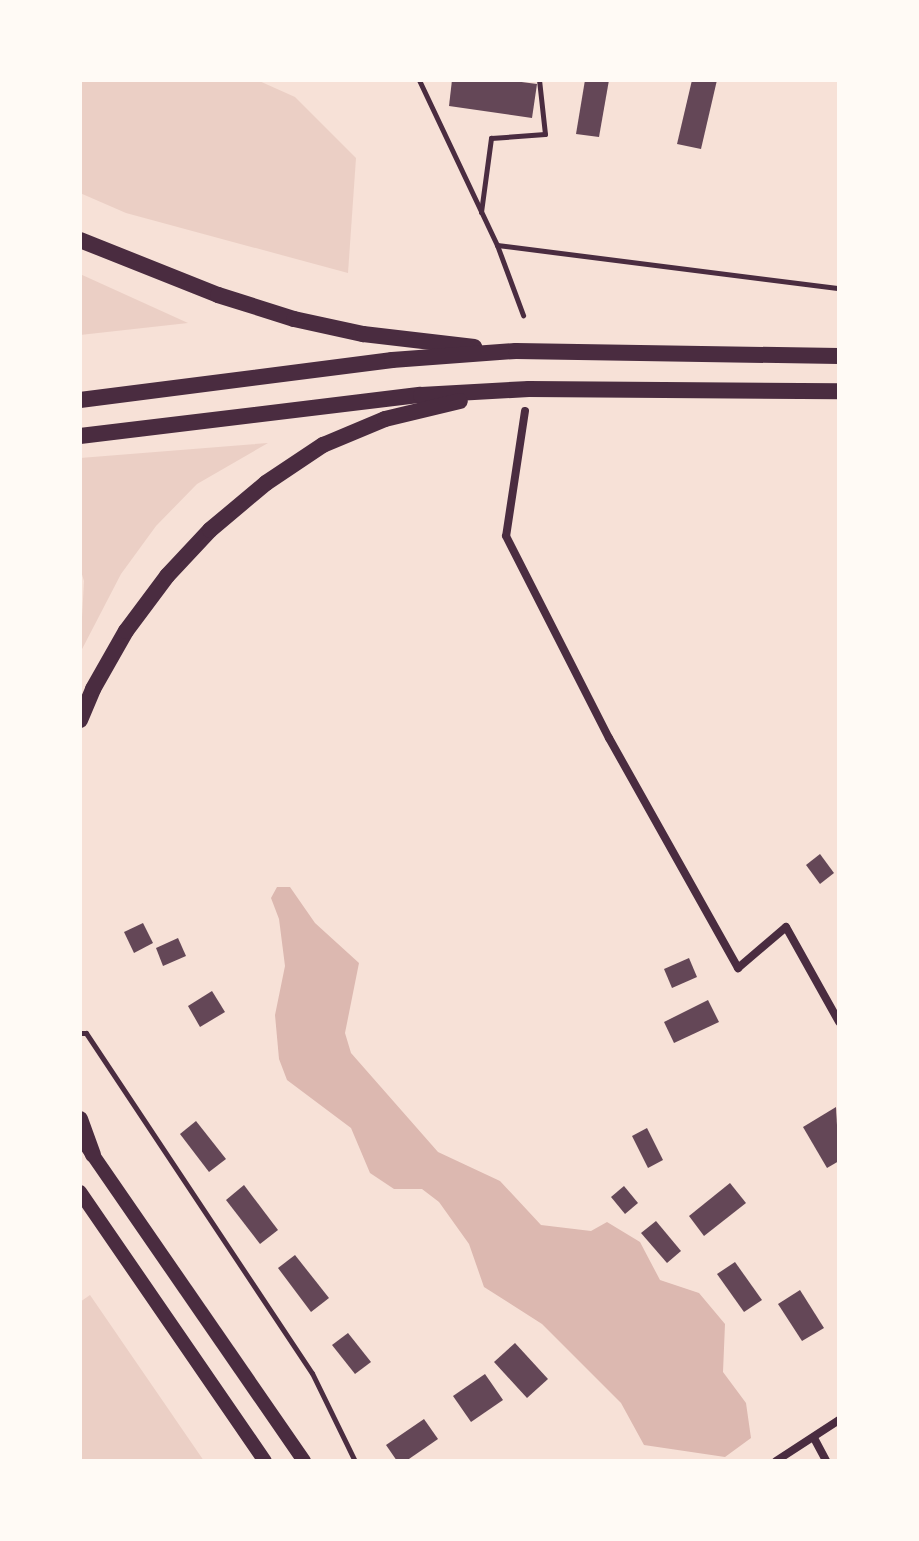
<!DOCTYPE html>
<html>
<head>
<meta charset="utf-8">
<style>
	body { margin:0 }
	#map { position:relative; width:919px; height:1541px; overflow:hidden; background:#f7e1d7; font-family:Barlow,sans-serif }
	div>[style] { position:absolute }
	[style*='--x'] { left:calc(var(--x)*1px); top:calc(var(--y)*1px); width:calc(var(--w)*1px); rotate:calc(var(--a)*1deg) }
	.green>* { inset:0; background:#ebcfc5 }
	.water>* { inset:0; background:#dcb8b0 }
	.building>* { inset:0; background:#644757 }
	.service>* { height:5px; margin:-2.5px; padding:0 2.5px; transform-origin:2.5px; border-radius:2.5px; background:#4a2c40 }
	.minor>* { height:8px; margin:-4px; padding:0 4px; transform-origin:4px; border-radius:4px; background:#4a2c40 }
	.primary>* { height:14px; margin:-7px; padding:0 7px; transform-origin:7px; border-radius:7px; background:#4a2c40 }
	.trunk>* { height:16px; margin:-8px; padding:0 8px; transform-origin:8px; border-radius:8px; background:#4a2c40 }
	span { translate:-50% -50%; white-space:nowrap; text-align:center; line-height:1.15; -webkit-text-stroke:8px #fffaf5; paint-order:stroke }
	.frame { position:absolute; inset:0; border:82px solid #fffaf5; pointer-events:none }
</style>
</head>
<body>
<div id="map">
	<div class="green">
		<div style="clip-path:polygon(80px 80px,257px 80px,295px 97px,356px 158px,348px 273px,126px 213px,80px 193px)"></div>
		<div style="clip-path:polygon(80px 274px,188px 323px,80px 335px)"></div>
		<div style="clip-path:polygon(268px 443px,197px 484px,156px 526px,121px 574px,80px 653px,84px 581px,80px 568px,80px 458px)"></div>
		<div style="clip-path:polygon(90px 1295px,204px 1461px,80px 1461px,80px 1302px)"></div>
	</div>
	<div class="water">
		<div style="clip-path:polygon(277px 887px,290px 887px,315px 923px,359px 963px,345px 1033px,351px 1053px,438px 1152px,500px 1181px,541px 1225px,591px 1231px,607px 1222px,640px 1242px,660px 1280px,699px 1293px,725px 1324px,723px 1372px,746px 1403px,751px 1438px,725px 1457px,644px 1445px,621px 1403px,542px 1324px,484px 1287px,469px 1244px,439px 1202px,422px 1189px,394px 1189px,370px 1173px,351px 1128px,287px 1080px,279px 1059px,275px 1015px,285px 966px,279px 919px,271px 898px)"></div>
	</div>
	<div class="building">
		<div style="clip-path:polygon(452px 80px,507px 80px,537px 84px,532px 118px,449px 106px)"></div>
		<div style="clip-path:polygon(585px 80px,609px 80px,599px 137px,576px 134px)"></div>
		<div style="clip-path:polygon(692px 80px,717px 80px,701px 149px,677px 144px)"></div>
		<div style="clip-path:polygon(820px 854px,834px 873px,820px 884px,806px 865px)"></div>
		<div style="clip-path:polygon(143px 923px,153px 943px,134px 953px,124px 932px)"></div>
		<div style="clip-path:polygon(178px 938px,186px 956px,163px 966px,156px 948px)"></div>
		<div style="clip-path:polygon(689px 958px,697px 977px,672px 988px,664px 969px)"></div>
		<div style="clip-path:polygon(212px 991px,225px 1012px,200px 1027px,188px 1006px)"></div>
		<div style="clip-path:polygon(708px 1000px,719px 1022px,674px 1043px,664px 1022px)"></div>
		<div style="clip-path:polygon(836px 1107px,839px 1161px,827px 1168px,803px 1127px)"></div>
		<div style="clip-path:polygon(196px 1121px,226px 1159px,209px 1172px,180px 1134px)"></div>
		<div style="clip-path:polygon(647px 1128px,663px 1160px,648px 1168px,632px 1136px)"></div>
		<div style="clip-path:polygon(730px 1183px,746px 1203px,704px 1236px,689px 1216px)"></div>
		<div style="clip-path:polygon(244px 1185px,278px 1230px,260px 1244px,226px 1200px)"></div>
		<div style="clip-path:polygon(624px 1186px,638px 1203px,625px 1214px,611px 1197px)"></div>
		<div style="clip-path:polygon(656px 1221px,681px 1251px,667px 1263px,641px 1233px)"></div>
		<div style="clip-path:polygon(295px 1255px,329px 1298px,311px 1312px,278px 1268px)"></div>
		<div style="clip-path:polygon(735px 1262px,762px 1300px,744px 1312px,717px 1274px)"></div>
		<div style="clip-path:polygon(800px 1290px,824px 1328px,802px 1341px,778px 1304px)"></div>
		<div style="clip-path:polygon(348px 1333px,371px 1362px,355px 1374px,332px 1345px)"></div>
		<div style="clip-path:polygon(515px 1343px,548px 1379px,527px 1398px,494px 1362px)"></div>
		<div style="clip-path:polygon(485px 1374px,503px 1400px,471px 1422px,453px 1396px)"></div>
		<div style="clip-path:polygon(424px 1419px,438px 1439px,406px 1461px,397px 1461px,386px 1445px)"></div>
	</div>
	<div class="service">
		<div style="--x:419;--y:80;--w:183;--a:64.7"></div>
		<div style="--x:497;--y:245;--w:345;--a:7.2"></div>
		<div style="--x:481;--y:212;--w:75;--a:-82.3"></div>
		<div style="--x:491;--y:138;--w:54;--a:-4.2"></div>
		<div style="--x:545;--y:134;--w:54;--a:-96.3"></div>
		<div style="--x:497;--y:245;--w:75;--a:69.6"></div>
		<div style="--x:80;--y:1033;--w:6;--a:0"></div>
		<div style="--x:86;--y:1033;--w:408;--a:56.4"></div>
		<div style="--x:312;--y:1373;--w:98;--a:64"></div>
	</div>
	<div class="minor">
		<div style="--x:525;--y:411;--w:126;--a:98.6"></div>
		<div style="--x:506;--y:536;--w:227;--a:63"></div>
		<div style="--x:609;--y:738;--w:264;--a:60.7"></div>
		<div style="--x:738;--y:968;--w:63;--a:-40.5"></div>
		<div style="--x:786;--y:927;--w:109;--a:60.8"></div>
		<div style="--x:814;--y:1438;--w:26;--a:62"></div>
		<div style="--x:776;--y:1461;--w:75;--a:-33.1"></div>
	</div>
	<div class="primary">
		<div style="--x:86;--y:1145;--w:384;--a:55.4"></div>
		<div style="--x:80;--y:1192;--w:326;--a:55.5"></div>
	</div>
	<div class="trunk">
		<div style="--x:80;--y:240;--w:149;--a:21.7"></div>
		<div style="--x:218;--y:295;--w:80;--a:17.5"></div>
		<div style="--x:294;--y:319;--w:71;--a:12.3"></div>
		<div style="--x:363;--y:334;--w:112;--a:6.7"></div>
		<div style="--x:80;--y:400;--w:315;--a:-7.3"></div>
		<div style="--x:392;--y:360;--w:124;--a:-4.2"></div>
		<div style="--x:516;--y:351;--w:323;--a:0.9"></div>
		<div style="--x:80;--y:436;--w:343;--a:-6.9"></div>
		<div style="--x:421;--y:395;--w:108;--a:-3.2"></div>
		<div style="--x:529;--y:389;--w:310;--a:0.4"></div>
		<div style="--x:80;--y:720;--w:34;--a:-67"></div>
		<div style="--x:93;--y:689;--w:67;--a:-60.4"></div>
		<div style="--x:126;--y:631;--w:69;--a:-53.3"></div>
		<div style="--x:167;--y:576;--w:63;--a:-46.9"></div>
		<div style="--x:210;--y:530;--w:73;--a:-40"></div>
		<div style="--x:266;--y:483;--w:69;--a:-33.7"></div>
		<div style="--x:323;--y:445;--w:67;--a:-22.8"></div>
		<div style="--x:385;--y:419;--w:77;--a:-13.5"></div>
		<div style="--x:80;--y:1119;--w:38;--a:70"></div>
	</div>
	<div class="frame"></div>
</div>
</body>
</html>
